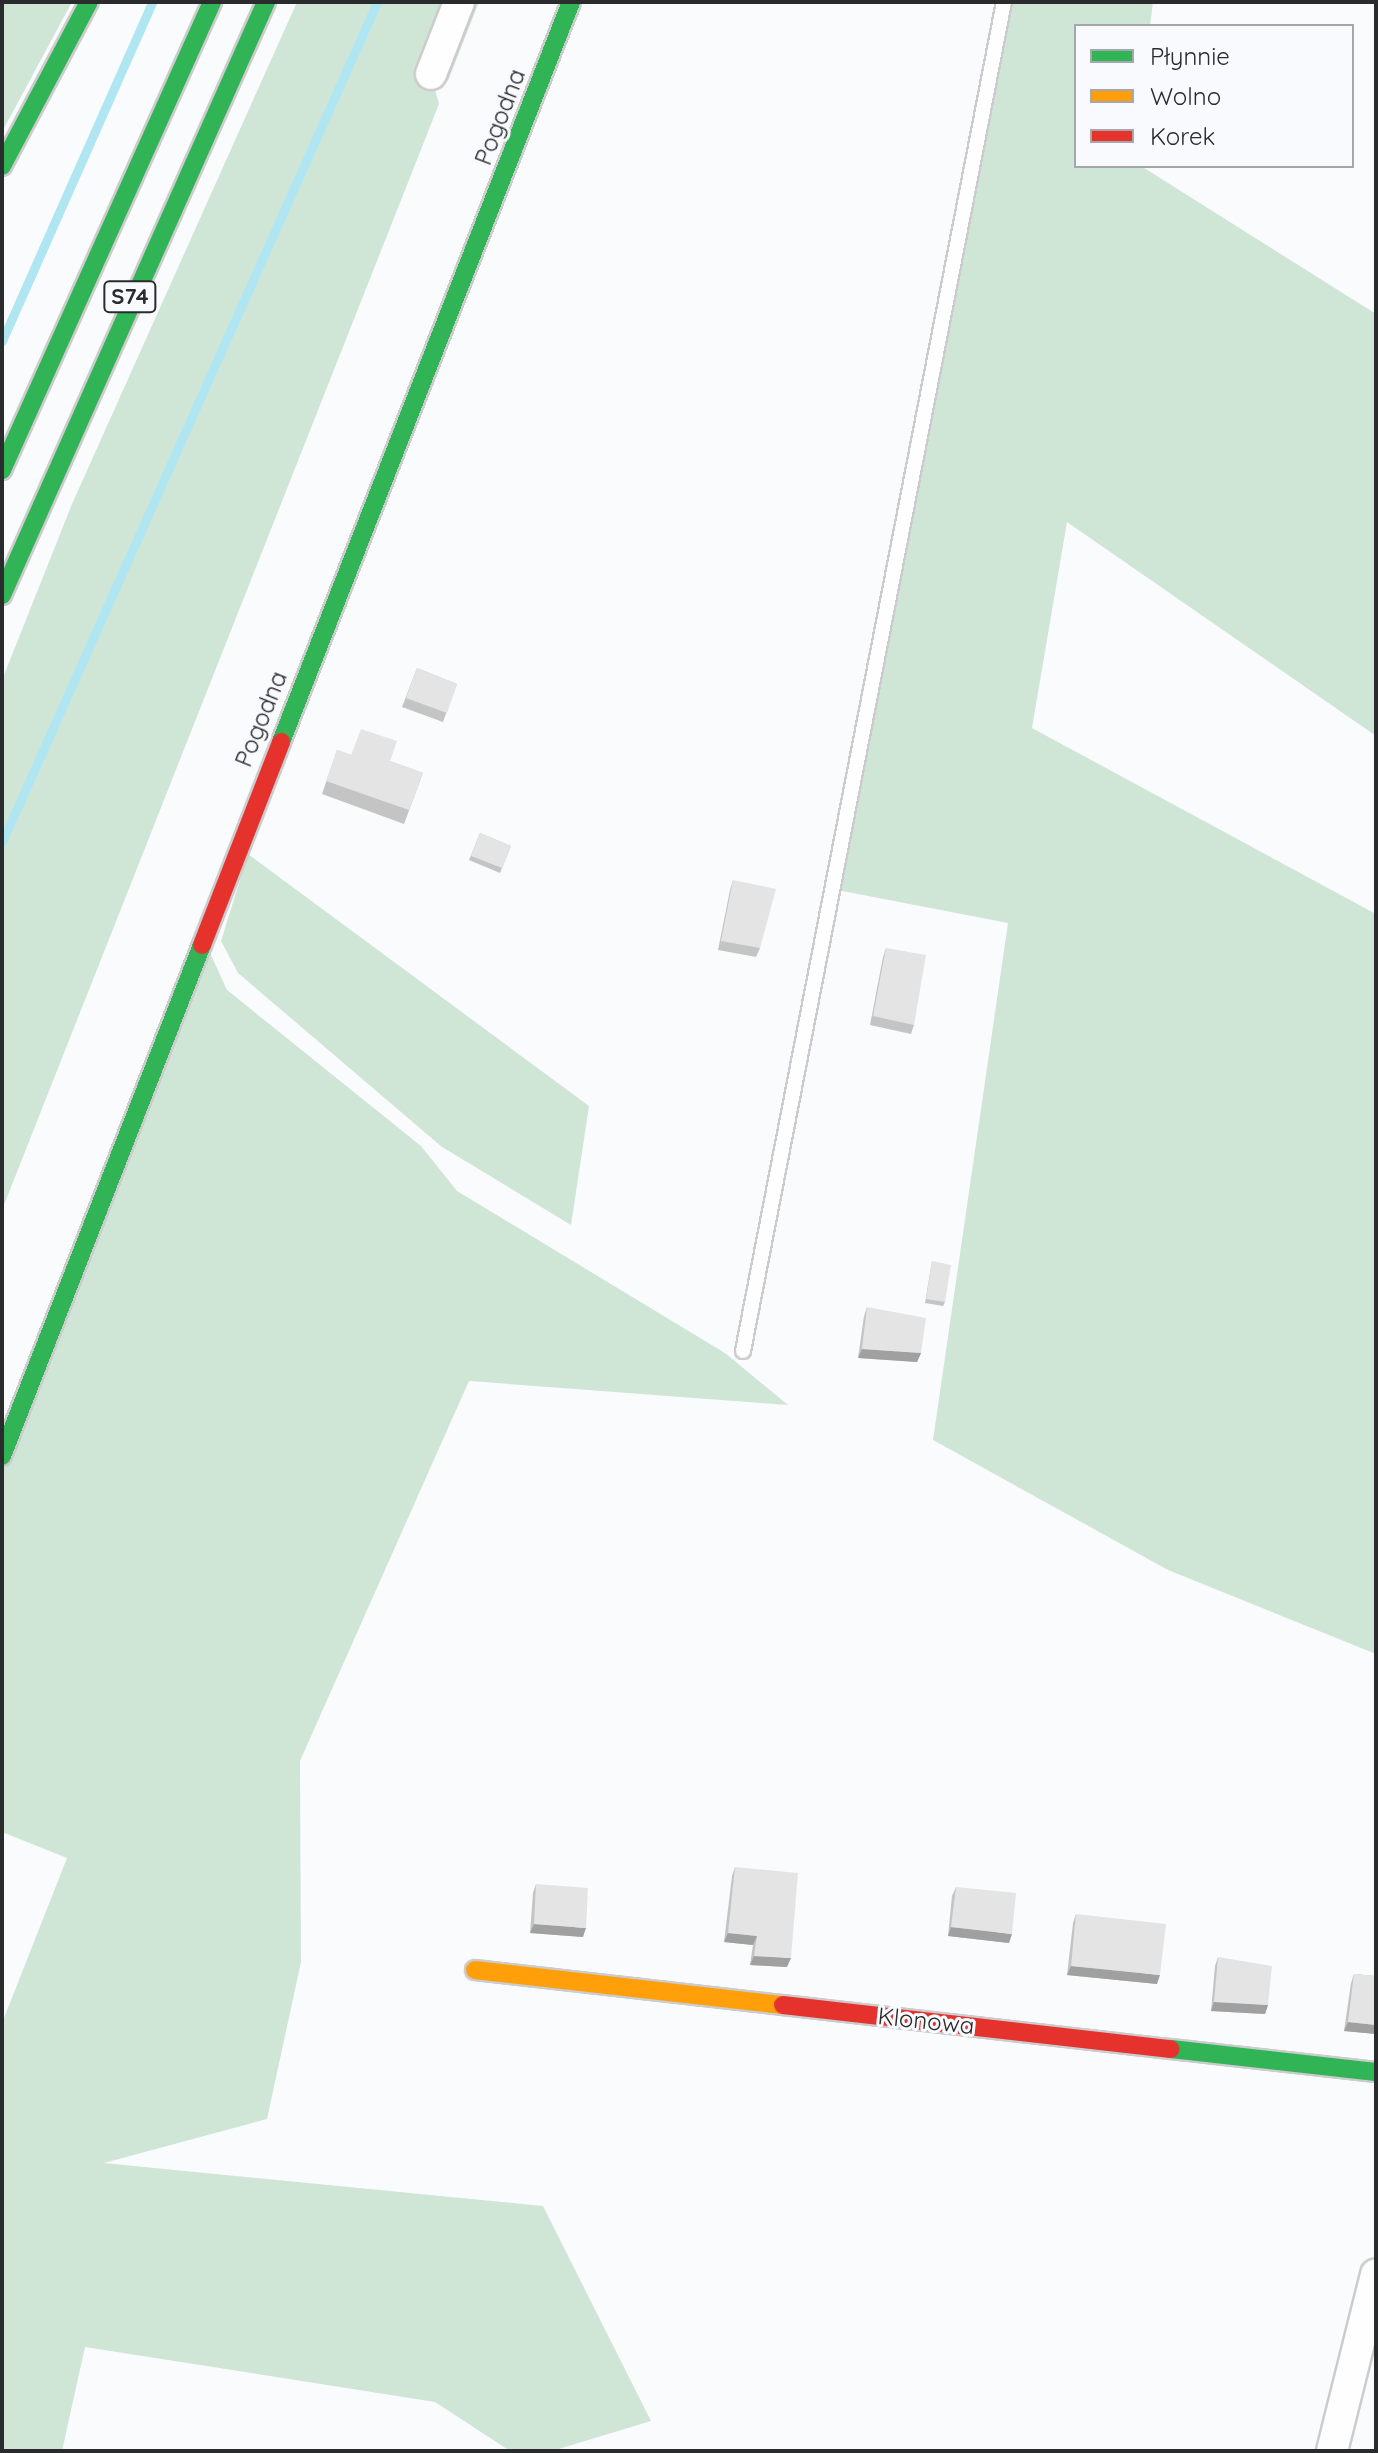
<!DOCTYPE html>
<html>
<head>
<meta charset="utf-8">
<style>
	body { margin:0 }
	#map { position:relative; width:1378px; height:2453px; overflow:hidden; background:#fafbfd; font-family:Quicksand,sans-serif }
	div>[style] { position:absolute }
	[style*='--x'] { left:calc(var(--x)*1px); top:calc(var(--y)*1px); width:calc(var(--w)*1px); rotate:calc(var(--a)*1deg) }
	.green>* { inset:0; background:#cfe6d7 }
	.stream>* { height:9px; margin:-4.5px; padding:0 4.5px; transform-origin:4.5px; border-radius:4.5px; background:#b0e6f1 }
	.roads { filter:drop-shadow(2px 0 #ccccce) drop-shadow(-2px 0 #ccccce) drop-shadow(0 2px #ccccce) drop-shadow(0 -2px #ccccce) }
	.lane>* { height:14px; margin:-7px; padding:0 7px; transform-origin:7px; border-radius:7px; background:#fefeff }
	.street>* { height:30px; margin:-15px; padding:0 15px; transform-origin:15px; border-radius:15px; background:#fefeff }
	.fast>* { height:18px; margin:-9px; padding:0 9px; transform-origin:9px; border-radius:9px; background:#30b455 }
	.slow>* { height:18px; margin:-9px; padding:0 9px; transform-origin:9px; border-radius:9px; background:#ff9f0a }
	.jam>* { height:18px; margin:-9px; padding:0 9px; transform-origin:9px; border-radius:9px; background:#e5322d }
	.wall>* { inset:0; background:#c4c4c4 }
	.shaded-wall>* { inset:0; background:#a0a0a0 }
	.building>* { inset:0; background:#e4e4e4 }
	span { translate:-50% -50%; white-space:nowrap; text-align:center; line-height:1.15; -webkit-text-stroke:6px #f9fafe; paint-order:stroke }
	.shield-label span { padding:2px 6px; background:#f9fafe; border:2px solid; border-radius:6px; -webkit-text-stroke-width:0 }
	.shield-label { font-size:22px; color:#2a2b2c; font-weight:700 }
	.street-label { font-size:24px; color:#2a2b2c }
	.frame { position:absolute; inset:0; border:4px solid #2a2b2c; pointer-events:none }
	.legend { position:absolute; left:1074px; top:24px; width:280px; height:144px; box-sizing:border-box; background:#f9fafe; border:2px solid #a6a7aa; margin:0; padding:10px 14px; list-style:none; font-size:24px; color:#2a2b2c }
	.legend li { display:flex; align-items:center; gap:16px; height:40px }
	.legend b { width:40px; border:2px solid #a6a7aa }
</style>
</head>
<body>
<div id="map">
	<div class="green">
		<div style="clip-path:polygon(2px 2px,72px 2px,2px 132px)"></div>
		<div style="clip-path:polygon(297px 2px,479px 2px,448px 81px,431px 75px,439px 104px,2px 1210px,2px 680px,72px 504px)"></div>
		<div style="clip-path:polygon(1004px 2px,1153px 2px,1150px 26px,1076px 26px,1076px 166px,1141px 166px,1376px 314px,1376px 736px,1067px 522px,1032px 728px,1376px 914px,1376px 1654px,1168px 1570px,933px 1440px,1008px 923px,832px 889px)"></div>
		<div style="clip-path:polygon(248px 854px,589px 1106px,571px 1225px,442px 1147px,238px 973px,221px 941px)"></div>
		<div style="clip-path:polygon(201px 933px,227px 990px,421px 1146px,457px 1191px,725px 1353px,788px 1405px,469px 1381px,300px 1761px,301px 1962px,267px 2119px,104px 2163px,543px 2206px,651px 2421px,552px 2451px,510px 2451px,435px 2402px,85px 2347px,62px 2451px,2px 2451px,2px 2023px,67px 1858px,2px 1832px,2px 1456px)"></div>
	</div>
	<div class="stream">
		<div style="--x:2;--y:341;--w:371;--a:-66.1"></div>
		<div style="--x:2;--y:842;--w:920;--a:-65.94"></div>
	</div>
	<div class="roads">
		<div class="lane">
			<div style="--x:743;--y:1351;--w:1374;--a:-79.05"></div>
		</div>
		<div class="street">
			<div style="--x:431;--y:74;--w:77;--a:-68.7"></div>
			<div style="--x:1332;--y:2451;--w:182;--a:-76"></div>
		</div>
		<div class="fast">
			<div style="--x:2;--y:166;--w:186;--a:-62.1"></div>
			<div style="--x:2;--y:470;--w:513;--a:-65.83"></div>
			<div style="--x:2;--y:595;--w:649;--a:-66"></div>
			<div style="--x:281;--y:742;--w:795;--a:-68.6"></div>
			<div style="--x:2;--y:1456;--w:549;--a:-68.63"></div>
			<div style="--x:1171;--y:2049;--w:206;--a:6.4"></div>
		</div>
		<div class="slow">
			<div style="--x:475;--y:1970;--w:310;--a:6.5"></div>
		</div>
		<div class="jam">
			<div style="--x:202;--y:945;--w:218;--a:-68.7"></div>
			<div style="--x:783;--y:2005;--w:390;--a:6.5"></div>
		</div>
	</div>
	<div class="wall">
		<div style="clip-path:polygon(417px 668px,457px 684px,443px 722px,402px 707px)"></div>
		<div style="clip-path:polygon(337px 750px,351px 755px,390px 761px,423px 773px,404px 824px,322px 794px)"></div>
		<div style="clip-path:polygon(480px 833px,511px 846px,500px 873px,469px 860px)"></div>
		<div style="clip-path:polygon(733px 880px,760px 948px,756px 957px,718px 950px,730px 890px)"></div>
		<div style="clip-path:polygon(886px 948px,914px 1025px,911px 1034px,870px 1025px,883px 957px)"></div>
		<div style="clip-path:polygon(932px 1261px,945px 1302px,943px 1306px,925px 1303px)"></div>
		<div style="clip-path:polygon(867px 1307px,921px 1353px,917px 1362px,858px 1358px,864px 1316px)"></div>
		<div style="clip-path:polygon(735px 1867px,787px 1967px,750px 1965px,753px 1945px,724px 1942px,732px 1876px)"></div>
		<div style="clip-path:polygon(536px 1884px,583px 1937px,530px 1933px,533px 1893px)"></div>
		<div style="clip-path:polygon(956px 1887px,1009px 1943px,948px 1936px,952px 1896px)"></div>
		<div style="clip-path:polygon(1076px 1914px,1157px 1984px,1067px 1975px,1073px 1923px)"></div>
		<div style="clip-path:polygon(1218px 1957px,1268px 2005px,1265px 2014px,1211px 2011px,1215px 1966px)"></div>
		<div style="clip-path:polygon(1354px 1974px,1376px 1976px,1376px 2034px,1344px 2031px,1351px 1983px)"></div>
	</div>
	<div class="shaded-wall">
		<div style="clip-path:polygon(862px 1349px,921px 1353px,917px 1362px,858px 1358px)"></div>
		<div style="clip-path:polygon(534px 1924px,586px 1928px,583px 1937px,530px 1933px)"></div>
		<div style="clip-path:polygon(951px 1927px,1012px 1934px,1009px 1943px,948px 1936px)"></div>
		<div style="clip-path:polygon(728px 1933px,757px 1936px,753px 1945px,724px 1942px)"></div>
		<div style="clip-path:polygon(754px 1956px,791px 1958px,787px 1967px,750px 1965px)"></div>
		<div style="clip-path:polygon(1071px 1966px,1160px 1975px,1157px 1984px,1067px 1975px)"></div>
		<div style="clip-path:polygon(1214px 2002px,1268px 2005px,1265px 2014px,1211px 2011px)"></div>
		<div style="clip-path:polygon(1348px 2022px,1376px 2025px,1376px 2034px,1344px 2031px)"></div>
	</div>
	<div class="building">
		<div style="clip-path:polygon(417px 668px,457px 684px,447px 713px,406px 698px)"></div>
		<div style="clip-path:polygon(361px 729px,397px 741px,390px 761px,423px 773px,409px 810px,326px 781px,337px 750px,351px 755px)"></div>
		<div style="clip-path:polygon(480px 833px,511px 846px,502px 868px,471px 856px)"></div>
		<div style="clip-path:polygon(733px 880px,776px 889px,760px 948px,721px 941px)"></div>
		<div style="clip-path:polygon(886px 948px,926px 955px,914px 1025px,873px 1016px)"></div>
		<div style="clip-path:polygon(932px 1261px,951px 1265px,945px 1302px,926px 1299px)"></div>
		<div style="clip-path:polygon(867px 1307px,926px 1318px,921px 1353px,862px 1349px)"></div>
		<div style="clip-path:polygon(735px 1867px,798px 1873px,791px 1958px,754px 1956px,757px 1936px,728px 1933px)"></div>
		<div style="clip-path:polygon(536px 1884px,588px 1888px,586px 1928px,534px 1924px)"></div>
		<div style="clip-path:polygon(956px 1887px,1016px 1893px,1012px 1934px,951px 1927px)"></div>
		<div style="clip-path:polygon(1076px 1914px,1166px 1924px,1160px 1975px,1071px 1966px)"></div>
		<div style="clip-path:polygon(1218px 1957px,1272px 1966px,1268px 2005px,1214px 2002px)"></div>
		<div style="clip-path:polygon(1354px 1974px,1376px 1976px,1376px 2025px,1348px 2022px)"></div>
	</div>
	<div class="shield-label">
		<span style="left:130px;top:297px">S74</span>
	</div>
	<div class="street-label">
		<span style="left:500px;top:117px;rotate:-69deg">Pogodna</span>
		<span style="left:261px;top:719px;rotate:-68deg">Pogodna</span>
		<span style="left:926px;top:2021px;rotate:6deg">Klonowa</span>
	</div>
	<div class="frame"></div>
	<ul class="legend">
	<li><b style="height:10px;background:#30b455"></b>Płynnie</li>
	<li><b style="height:10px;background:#ff9f0a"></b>Wolno</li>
	<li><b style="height:10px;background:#e5322d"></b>Korek</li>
	</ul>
</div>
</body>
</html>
